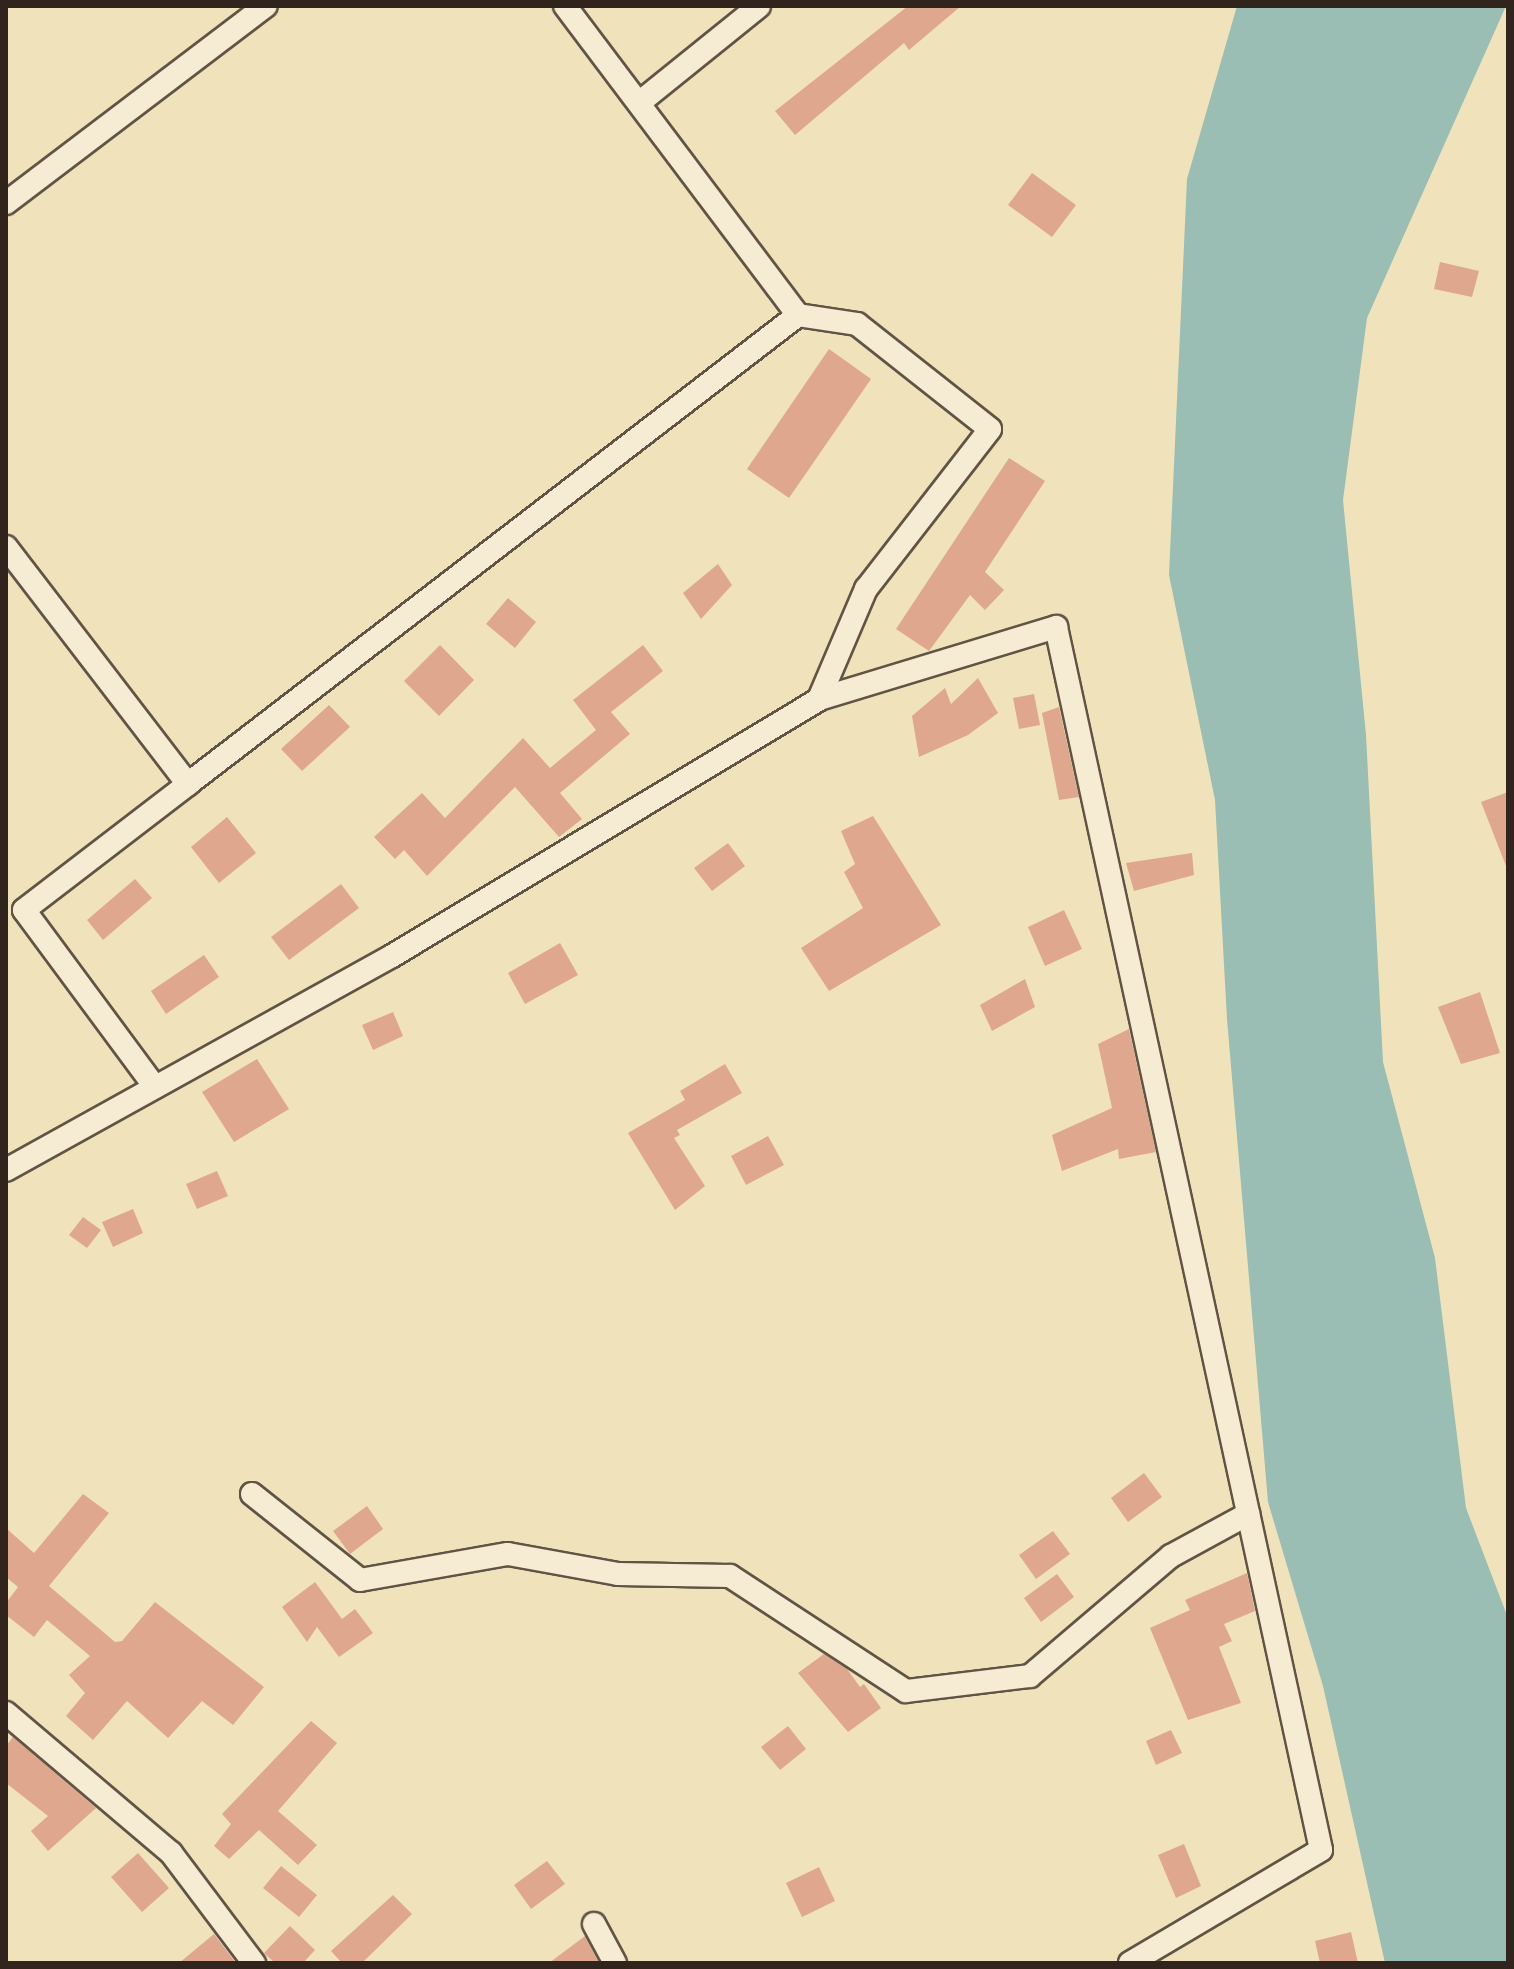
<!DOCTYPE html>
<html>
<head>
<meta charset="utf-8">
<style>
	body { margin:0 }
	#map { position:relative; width:1514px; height:1969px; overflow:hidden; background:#f0e2bb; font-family:"Libre Bodoni",serif }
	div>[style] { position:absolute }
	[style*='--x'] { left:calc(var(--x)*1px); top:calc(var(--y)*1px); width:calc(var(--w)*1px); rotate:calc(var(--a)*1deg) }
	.water>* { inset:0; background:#9abdb4 }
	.building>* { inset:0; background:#dfa88e }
	.roads { filter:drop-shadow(2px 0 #615444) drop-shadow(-2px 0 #615444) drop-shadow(0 2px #615444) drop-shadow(0 -2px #615444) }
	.street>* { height:22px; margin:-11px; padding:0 11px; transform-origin:11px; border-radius:11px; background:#f5ecd3 }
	span { translate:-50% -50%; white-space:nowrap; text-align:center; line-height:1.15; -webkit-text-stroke:8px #f5ecd3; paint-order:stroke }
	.frame { position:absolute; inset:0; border:8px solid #31241d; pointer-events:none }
</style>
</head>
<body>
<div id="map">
	<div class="water">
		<div style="clip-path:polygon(1237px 6px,1506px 6px,1367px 318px,1343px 500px,1366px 735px,1383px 1062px,1435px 1258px,1466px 1508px,1508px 1618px,1508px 1963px,1385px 1963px,1323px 1686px,1268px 1502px,1227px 1019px,1215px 800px,1169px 575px,1187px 179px)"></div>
	</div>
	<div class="building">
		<div style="clip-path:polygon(908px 6px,961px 6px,909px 50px,904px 43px,795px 135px,775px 111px)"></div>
		<div style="clip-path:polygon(1032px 173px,1076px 205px,1052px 237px,1008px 205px)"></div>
		<div style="clip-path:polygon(1440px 262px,1479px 271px,1472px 297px,1434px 289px)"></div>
		<div style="clip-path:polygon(829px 349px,871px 379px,789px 498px,747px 469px)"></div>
		<div style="clip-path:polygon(1009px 458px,1045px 481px,985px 572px,1004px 590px,985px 610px,970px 595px,929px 651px,896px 629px)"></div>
		<div style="clip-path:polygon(718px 564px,732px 585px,701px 619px,683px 593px)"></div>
		<div style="clip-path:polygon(508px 598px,536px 622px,515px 648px,486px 624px)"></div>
		<div style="clip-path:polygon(440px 645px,474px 680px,439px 716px,404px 681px)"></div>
		<div style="clip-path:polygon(643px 645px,663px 671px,611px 712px,630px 734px,560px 793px,582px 819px,559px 837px,515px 787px,427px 876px,404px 850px,395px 859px,374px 837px,422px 793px,445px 818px,523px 738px,550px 768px,596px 730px,573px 700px)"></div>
		<div style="clip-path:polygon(978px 678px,998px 713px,968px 735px,919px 757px,912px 716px,945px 688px,951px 704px)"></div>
		<div style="clip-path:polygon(1034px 694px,1040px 725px,1019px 729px,1013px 698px)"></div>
		<div style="clip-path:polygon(329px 705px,350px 727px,302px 771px,281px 749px)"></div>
		<div style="clip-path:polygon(1059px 707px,1079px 797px,1059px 800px,1042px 713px)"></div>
		<div style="clip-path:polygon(1508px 792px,1508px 866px,1506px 866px,1481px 802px)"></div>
		<div style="clip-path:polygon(873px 816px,941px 925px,829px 991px,801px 948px,863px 908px,844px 872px,855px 864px,841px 831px)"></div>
		<div style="clip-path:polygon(227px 817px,256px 853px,219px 883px,191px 847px)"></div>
		<div style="clip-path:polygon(728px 843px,745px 866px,712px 891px,694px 868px)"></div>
		<div style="clip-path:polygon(1192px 853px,1194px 875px,1134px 891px,1126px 863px)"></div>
		<div style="clip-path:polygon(135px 879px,152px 898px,103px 940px,87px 920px)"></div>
		<div style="clip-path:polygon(341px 884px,359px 908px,289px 960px,271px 937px)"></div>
		<div style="clip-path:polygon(1064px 910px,1082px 949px,1045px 966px,1028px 927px)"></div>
		<div style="clip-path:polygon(560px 943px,578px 975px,525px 1004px,508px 973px)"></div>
		<div style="clip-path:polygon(204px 955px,219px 977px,166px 1014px,151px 991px)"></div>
		<div style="clip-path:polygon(1025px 979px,1035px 1007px,992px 1031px,980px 1005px)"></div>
		<div style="clip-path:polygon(1480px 992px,1500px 1053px,1461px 1064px,1438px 1007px)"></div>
		<div style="clip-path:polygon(393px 1012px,403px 1036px,373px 1050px,362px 1025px)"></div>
		<div style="clip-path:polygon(1129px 1029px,1156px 1152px,1119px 1159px,1118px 1149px,1062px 1171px,1052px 1135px,1112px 1108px,1098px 1044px)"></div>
		<div style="clip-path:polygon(257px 1059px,289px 1109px,234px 1142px,202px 1092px)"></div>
		<div style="clip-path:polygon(725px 1064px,742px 1093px,677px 1130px,680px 1135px,674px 1138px,705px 1186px,675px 1210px,628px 1133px,685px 1100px,680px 1091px)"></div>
		<div style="clip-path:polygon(768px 1136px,784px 1165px,746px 1185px,731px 1156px)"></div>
		<div style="clip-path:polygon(217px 1171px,228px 1196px,197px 1209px,186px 1184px)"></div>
		<div style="clip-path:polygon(133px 1209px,143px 1233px,113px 1247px,102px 1222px)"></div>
		<div style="clip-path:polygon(83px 1217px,101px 1230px,87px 1248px,69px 1235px)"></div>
		<div style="clip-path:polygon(1144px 1473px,1162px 1497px,1128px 1522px,1111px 1498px)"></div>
		<div style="clip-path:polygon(83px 1494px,109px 1513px,49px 1586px,115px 1642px,122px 1641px,155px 1602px,264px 1687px,233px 1725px,202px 1701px,168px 1738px,127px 1701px,93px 1740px,66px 1716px,85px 1693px,69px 1675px,90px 1656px,47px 1620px,34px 1637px,6px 1615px,6px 1603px,18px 1587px,6px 1577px,6px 1528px,34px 1553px)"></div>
		<div style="clip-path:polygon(367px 1506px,383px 1529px,350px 1554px,333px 1531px)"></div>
		<div style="clip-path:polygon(1053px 1531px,1070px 1554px,1036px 1579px,1019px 1555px)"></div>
		<div style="clip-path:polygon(1247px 1573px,1255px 1611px,1224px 1624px,1232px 1641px,1219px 1647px,1241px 1703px,1188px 1720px,1150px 1628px,1190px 1610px,1185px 1600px)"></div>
		<div style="clip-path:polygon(1057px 1574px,1074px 1597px,1041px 1622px,1024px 1598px)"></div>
		<div style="clip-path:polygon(315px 1582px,342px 1619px,355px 1609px,373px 1633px,339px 1657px,317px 1627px,307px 1642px,282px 1607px)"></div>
		<div style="clip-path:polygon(824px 1654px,847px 1669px,860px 1687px,864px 1684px,881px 1708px,848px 1732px,798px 1673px)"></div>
		<div style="clip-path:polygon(311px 1721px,337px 1743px,278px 1811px,317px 1845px,298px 1865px,259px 1830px,229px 1859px,214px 1846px,231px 1824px,222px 1814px)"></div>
		<div style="clip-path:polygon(788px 1726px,806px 1749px,780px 1770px,761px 1747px)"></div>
		<div style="clip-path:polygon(1171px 1730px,1182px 1753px,1156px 1765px,1146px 1741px)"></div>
		<div style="clip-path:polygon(13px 1737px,96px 1808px,48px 1851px,31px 1831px,48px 1816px,6px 1783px,6px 1746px)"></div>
		<div style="clip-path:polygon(1184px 1844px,1201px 1886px,1176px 1898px,1158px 1855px)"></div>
		<div style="clip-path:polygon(138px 1853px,169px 1888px,142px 1912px,111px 1877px)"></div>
		<div style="clip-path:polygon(547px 1861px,565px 1884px,531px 1909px,514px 1885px)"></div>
		<div style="clip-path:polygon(281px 1866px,317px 1895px,299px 1917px,263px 1888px)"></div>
		<div style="clip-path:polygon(819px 1867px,835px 1901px,802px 1917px,786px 1883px)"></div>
		<div style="clip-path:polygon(393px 1895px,412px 1914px,362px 1963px,342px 1963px,331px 1951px)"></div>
		<div style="clip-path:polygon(290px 1926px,315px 1950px,303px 1963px,275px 1963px,264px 1953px)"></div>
		<div style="clip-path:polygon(1351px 1932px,1358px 1963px,1320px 1963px,1315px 1941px)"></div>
		<div style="clip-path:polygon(214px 1934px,236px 1963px,179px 1963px)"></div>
		<div style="clip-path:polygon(585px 1936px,599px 1963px,549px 1963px)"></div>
	</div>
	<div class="roads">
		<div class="street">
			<div style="--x:639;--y:103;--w:154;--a:-38.9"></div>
			<div style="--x:6;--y:203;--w:326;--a:-37.2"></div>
			<div style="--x:6;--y:547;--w:299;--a:52.5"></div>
			<div style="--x:188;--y:784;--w:769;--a:-37.55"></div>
			<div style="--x:798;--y:315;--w:387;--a:-127"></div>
			<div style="--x:819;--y:699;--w:248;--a:-16.9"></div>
			<div style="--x:1056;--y:627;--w:1251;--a:77.77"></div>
			<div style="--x:1321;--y:1850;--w:222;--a:149.4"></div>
			<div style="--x:155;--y:1087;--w:220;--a:-126.5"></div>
			<div style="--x:24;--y:910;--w:207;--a:-37.5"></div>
			<div style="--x:6;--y:1170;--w:441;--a:-29"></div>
			<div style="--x:392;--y:956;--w:498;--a:-31"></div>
			<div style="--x:819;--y:699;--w:120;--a:-66.9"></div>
			<div style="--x:866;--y:589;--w:202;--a:-52.2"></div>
			<div style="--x:990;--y:429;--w:169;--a:-141.7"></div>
			<div style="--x:857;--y:324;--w:60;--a:-171.3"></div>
			<div style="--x:252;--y:1494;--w:138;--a:38.5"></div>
			<div style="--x:360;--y:1580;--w:150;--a:-10"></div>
			<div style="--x:508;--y:1554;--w:112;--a:10.3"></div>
			<div style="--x:618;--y:1574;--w:112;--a:1"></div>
			<div style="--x:730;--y:1576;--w:210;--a:33.2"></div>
			<div style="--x:906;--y:1691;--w:125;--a:-6.9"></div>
			<div style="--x:1030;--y:1676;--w:185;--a:-40.4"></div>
			<div style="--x:1171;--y:1556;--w:88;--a:-28.6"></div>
			<div style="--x:6;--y:1713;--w:216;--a:40.3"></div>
			<div style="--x:171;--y:1853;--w:138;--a:53"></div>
			<div style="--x:594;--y:1924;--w:44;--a:61.7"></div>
		</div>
	</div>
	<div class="frame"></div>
</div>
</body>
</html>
